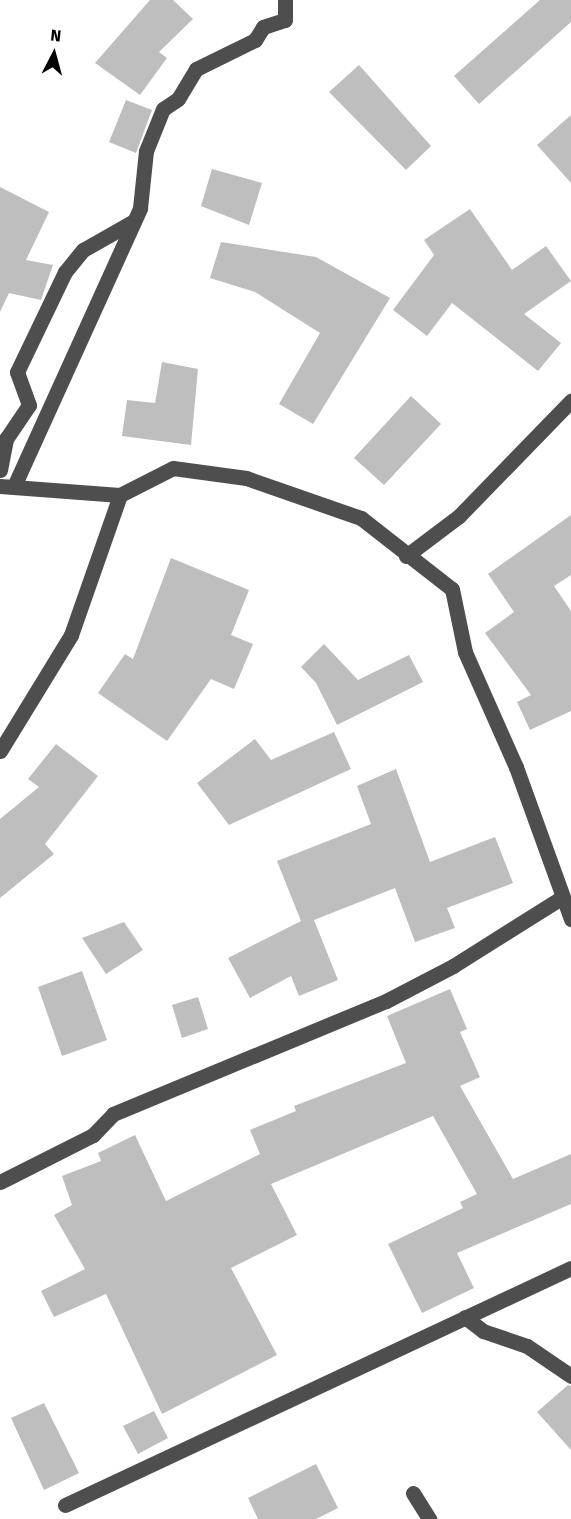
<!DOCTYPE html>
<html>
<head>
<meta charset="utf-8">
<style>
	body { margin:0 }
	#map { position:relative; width:571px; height:1519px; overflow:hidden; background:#fff; font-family:"Fira Sans",sans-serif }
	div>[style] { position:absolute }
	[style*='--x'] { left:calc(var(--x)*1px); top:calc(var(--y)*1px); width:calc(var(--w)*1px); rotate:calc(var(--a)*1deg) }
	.building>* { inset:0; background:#bebebe }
	.minor>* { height:15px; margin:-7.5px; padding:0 7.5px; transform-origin:7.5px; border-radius:7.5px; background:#4e4e4e }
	span { translate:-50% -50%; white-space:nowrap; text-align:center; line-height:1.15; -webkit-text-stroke:4.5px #fff; paint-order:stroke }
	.north { position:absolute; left:24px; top:24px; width:60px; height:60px; -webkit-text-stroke:4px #fff; paint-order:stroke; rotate:6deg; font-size:16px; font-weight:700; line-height:24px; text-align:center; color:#000 }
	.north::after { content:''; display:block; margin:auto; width:21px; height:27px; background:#000; clip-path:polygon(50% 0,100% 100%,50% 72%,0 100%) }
</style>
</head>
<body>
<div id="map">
	<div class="building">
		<div style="clip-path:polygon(150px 0,173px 0,193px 19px,159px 52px,167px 58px,140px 95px,95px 63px)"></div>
		<div style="clip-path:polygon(540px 0,571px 0,571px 22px,479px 104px,454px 76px)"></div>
		<div style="clip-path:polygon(359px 65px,431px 146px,406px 170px,329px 92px)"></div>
		<div style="clip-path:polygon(126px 100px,152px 110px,136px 153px,109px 142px)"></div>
		<div style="clip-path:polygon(571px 115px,571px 183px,537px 145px)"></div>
		<div style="clip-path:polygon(212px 169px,262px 183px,249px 225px,201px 206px)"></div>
		<div style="clip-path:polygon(0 187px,49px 212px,26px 260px,53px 265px,41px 300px,9px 293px,0 312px)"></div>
		<div style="clip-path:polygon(470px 209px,512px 270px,546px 246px,571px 281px,524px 314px,561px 343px,538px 371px,452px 303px,427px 336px,393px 310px,434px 255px,424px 240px)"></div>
		<div style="clip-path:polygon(221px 242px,316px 257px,390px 298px,313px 424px,279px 404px,320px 333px,255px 292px,210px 278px)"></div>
		<div style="clip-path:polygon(162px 362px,198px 369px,191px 445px,122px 436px,127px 400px,155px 403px)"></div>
		<div style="clip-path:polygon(411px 396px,441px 424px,384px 485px,354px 458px)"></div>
		<div style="clip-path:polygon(571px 515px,571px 575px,554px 586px,571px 611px,571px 711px,530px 730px,517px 702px,531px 695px,485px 633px,514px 612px,488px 574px)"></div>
		<div style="clip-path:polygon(171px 558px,249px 590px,231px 635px,253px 644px,234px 689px,211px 679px,167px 741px,98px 693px,125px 654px,133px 659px)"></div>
		<div style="clip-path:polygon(324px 644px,358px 680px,409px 655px,423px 682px,337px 725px,316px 683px,301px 667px)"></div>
		<div style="clip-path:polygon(334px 732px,351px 769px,229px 825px,197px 783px,255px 739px,271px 760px)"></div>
		<div style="clip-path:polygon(56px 744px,98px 776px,45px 844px,54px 854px,0 898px,0 819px,39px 787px,28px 779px)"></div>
		<div style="clip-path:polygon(396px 769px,430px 862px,495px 837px,513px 883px,447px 908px,455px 928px,415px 942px,395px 888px,314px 920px,338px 980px,299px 996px,291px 976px,250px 998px,228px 958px,301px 921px,277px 861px,371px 824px,357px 786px)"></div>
		<div style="clip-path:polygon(124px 922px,143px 950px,106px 974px,82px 938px)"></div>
		<div style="clip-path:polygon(82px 971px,107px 1040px,62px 1056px,38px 987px)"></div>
		<div style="clip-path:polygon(450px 989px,467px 1029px,460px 1032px,480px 1077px,460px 1086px,513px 1179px,571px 1154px,571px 1204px,457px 1253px,474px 1288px,422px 1313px,388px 1244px,463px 1208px,460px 1202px,477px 1194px,433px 1116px,271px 1184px,297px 1235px,231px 1268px,277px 1355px,162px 1414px,106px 1294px,54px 1317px,41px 1291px,85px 1269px,54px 1215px,72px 1205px,62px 1176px,101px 1161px,98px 1153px,135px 1135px,166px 1201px,260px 1154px,250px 1130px,296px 1111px,294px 1106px,406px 1063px,387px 1016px)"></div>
		<div style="clip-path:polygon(198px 997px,208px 1029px,182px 1038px,172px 1005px)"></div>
		<div style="clip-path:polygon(568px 1385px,571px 1386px,571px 1450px,537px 1412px)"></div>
		<div style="clip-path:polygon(44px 1403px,79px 1473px,44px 1490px,11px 1418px)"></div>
		<div style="clip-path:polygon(154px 1411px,168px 1438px,138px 1454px,123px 1426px)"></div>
		<div style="clip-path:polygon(316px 1464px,338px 1508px,316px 1519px,258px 1519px,248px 1498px)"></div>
	</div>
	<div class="minor">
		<div style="--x:0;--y:470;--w:32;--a:-79"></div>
		<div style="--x:6;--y:439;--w:41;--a:-55.9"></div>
		<div style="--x:29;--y:405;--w:35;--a:-110"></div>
		<div style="--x:17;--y:372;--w:111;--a:-64.4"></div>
		<div style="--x:65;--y:272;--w:28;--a:-51"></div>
		<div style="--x:83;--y:250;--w:59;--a:-29.6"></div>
		<div style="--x:15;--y:484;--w:303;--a:-65.6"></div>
		<div style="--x:140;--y:208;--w:57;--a:-84"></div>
		<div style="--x:146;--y:151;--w:45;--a:-68"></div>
		<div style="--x:163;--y:109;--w:18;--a:-34"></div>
		<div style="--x:178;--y:99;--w:35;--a:-59"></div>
		<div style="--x:196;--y:69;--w:66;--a:-26.2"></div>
		<div style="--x:255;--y:40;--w:15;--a:-58"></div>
		<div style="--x:263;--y:27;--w:23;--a:-18"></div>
		<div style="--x:285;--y:20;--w:20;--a:-90"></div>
		<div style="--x:0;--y:486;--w:120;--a:4.3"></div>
		<div style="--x:120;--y:495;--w:59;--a:-27"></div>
		<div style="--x:173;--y:468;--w:74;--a:7.8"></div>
		<div style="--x:246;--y:478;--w:122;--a:19.2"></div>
		<div style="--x:361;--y:518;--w:115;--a:38"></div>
		<div style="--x:452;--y:589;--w:64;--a:78.3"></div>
		<div style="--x:465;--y:652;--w:126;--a:66.1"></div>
		<div style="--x:516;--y:767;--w:162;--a:70.1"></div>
		<div style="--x:406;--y:556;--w:66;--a:-37"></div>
		<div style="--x:459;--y:516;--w:161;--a:-45.8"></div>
		<div style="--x:0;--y:751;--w:136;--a:-58.5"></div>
		<div style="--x:71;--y:635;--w:148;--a:-70.7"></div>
		<div style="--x:0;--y:1182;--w:104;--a:-26.8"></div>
		<div style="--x:93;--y:1135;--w:29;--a:-46"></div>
		<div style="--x:113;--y:1114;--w:295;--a:-22.5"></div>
		<div style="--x:386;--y:1001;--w:76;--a:-27.6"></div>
		<div style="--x:453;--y:966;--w:128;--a:-32.2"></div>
		<div style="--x:465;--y:1317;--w:23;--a:38"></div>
		<div style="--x:483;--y:1331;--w:46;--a:18.8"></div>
		<div style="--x:527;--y:1346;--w:53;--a:34.3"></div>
		<div style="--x:413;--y:1493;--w:31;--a:58"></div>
		<div style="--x:65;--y:1505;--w:559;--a:-25.1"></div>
	</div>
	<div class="north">N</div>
</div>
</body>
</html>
